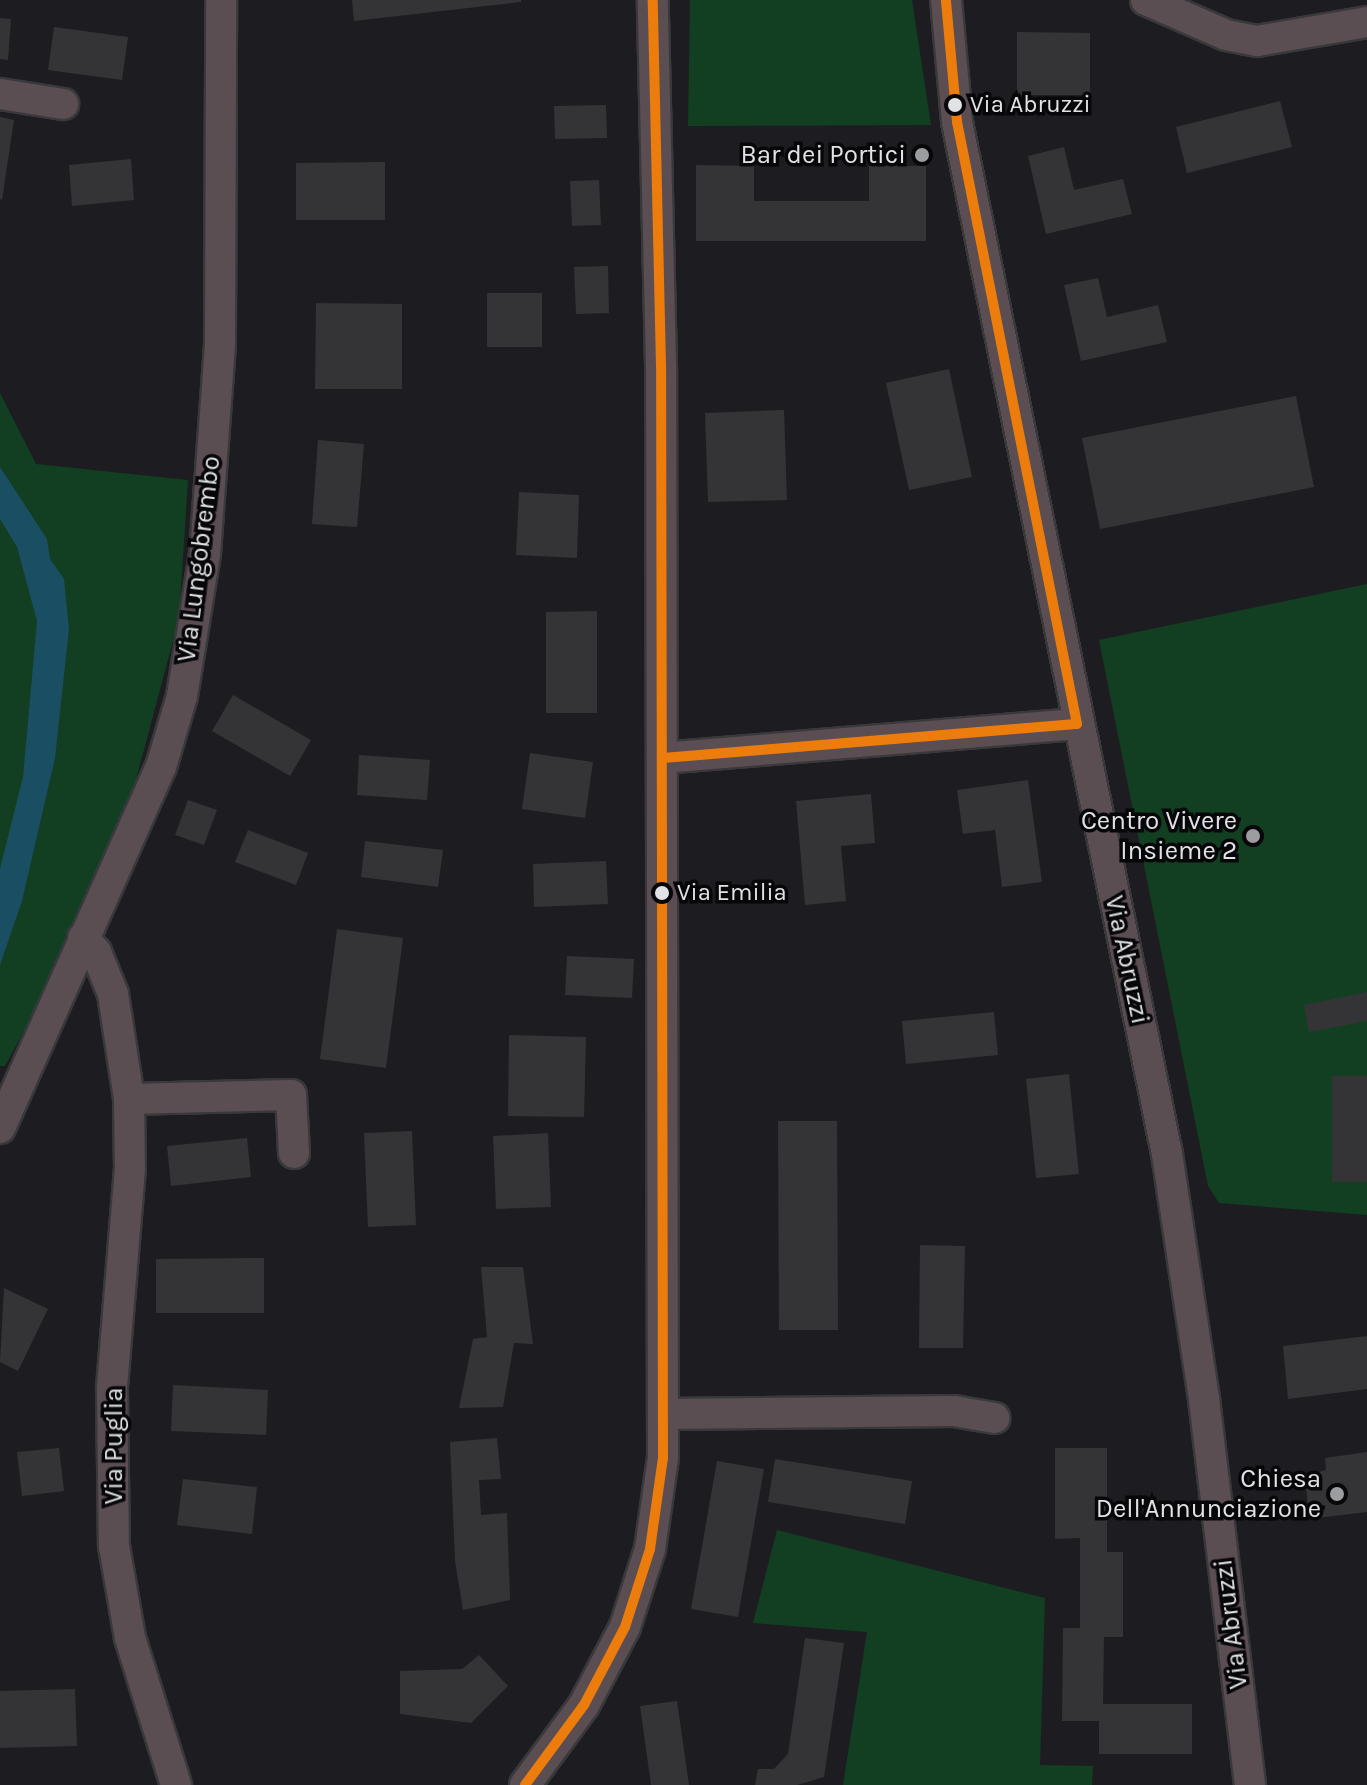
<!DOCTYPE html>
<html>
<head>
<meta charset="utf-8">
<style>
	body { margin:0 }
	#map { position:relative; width:1367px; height:1785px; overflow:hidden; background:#1d1d21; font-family:Karla,sans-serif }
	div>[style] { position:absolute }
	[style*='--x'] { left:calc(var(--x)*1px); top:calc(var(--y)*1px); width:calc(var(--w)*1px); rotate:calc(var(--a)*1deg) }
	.green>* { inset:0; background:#123f22 }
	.water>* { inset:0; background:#1a4e63 }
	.building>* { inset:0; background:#343437 }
	.roads { filter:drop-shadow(2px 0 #39393c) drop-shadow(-2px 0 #39393c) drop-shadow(0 2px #39393c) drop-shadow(0 -2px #39393c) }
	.street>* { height:30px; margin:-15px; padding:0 15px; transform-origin:15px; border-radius:15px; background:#5a4e53 }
	.bus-1>* { height:10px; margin:-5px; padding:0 5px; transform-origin:5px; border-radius:5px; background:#ec7c0c }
	.dots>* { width:22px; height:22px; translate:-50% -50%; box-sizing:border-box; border:4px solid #070709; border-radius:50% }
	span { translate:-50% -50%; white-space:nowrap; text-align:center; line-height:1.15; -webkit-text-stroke:7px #070709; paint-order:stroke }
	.bus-label { font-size:24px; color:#e1e2e6 }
	.left { translate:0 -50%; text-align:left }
	.poi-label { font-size:26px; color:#e1e2e6 }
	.right { translate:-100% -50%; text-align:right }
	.street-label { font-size:26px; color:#e1e2e6 }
</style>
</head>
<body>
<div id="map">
	<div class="green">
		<div style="clip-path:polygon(690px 0,912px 0,931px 125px,688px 126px)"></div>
		<div style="clip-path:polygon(0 393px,36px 464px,188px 480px,179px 618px,113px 866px,5px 1066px,0 1066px)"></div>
		<div style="clip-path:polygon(1367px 584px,1367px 1215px,1219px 1203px,1208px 1186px,1099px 640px)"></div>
		<div style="clip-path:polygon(777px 1530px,1045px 1598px,1040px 1765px,1093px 1766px,1092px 1785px,843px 1785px,867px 1632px,753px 1623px)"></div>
	</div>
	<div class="water">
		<div style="clip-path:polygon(0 467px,47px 539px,50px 559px,64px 579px,69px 629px,55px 758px,22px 901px,0 965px,0 869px,23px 777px,37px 621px,17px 547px,0 519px)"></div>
	</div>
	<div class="building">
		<div style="clip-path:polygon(352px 0,521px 0,521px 2px,354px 21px)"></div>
		<div style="clip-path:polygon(0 18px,11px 19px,8px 60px,0 59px)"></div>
		<div style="clip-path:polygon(54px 27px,128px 37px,122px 80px,48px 70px)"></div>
		<div style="clip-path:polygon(1017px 32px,1090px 33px,1090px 95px,1017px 95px)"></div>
		<div style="clip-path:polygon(1280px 101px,1292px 147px,1187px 173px,1176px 127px)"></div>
		<div style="clip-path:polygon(606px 105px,607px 138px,555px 139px,554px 106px)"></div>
		<div style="clip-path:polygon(0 117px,14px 120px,2px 200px,0 199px)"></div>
		<div style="clip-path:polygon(1064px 147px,1074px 190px,1123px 179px,1132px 214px,1046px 234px,1028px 156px)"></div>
		<div style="clip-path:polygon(131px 159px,134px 200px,72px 206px,69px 165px)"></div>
		<div style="clip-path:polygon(385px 162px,385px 220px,296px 220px,296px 163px)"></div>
		<div style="clip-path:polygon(696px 165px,754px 166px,754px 201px,869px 201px,869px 166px,926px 166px,926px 241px,696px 241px)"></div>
		<div style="clip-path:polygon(599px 180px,601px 225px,572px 226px,570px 181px)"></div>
		<div style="clip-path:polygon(608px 266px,609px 313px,576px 314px,574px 267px)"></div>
		<div style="clip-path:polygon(1098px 278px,1107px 317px,1158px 305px,1167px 342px,1081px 361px,1064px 285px)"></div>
		<div style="clip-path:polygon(487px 293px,542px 293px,542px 347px,487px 347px)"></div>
		<div style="clip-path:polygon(316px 303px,402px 304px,402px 389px,315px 389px)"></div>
		<div style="clip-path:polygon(949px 369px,972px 477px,909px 490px,886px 383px)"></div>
		<div style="clip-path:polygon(1296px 396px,1314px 487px,1100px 529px,1082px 438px)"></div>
		<div style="clip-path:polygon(784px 410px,787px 500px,708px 502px,705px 413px)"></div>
		<div style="clip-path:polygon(318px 440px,364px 444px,357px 527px,312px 524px)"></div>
		<div style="clip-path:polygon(519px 492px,579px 495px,577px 558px,516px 555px)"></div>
		<div style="clip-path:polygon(597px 611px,597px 713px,546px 713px,546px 612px)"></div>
		<div style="clip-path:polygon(233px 695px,311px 740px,290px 776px,212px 731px)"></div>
		<div style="clip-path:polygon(530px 753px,593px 762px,585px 818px,522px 809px)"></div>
		<div style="clip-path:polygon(359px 755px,430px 760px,427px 800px,357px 795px)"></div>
		<div style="clip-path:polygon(1028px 780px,1042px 882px,1002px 887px,995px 830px,963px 834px,957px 790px)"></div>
		<div style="clip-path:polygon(871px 794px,875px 843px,841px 846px,846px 901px,805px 905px,796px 801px)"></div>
		<div style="clip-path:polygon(188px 800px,217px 810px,204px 845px,175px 835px)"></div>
		<div style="clip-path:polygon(248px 830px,308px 853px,296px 885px,235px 862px)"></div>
		<div style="clip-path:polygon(365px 841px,443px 850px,438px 887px,361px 877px)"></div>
		<div style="clip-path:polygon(606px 861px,608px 904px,534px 907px,533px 864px)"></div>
		<div style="clip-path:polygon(337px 929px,403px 938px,386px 1068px,320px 1059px)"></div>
		<div style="clip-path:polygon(567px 956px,634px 959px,632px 998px,565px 995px)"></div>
		<div style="clip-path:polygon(1367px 992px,1367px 1021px,1309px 1032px,1304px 1005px)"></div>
		<div style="clip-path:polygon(994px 1012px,998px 1055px,906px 1064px,902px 1021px)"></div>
		<div style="clip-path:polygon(509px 1035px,586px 1037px,584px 1117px,508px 1116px)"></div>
		<div style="clip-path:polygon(1069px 1074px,1079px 1174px,1036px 1178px,1026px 1079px)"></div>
		<div style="clip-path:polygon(1332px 1076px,1367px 1076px,1367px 1182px,1332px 1182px)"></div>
		<div style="clip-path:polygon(778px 1121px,837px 1121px,838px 1330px,779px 1330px)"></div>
		<div style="clip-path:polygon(412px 1131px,416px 1225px,368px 1227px,364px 1133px)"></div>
		<div style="clip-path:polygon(548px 1133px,551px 1207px,496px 1209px,493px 1136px)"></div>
		<div style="clip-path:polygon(247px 1138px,251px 1177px,171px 1186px,167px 1146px)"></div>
		<div style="clip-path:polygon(920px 1245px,965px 1246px,963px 1348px,919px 1348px)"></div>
		<div style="clip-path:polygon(264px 1258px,264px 1313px,156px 1313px,156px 1259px)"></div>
		<div style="clip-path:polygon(481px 1267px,523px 1267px,533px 1344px,514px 1343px,503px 1407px,459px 1408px,473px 1339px,487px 1337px)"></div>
		<div style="clip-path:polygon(4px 1288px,48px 1309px,18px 1371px,0 1362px)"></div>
		<div style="clip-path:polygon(1367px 1336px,1367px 1389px,1288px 1399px,1283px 1346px)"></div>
		<div style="clip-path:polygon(173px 1385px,268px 1390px,266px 1435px,171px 1431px)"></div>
		<div style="clip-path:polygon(497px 1438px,501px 1479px,479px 1480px,481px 1515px,507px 1513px,510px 1600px,463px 1610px,455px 1561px,450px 1442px)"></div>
		<div style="clip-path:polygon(59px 1448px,64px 1491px,22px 1496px,17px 1452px)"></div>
		<div style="clip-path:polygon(1055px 1448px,1107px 1448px,1107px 1552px,1123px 1552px,1123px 1637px,1104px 1637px,1103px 1704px,1192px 1704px,1192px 1754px,1099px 1754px,1099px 1721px,1062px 1721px,1063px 1628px,1080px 1628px,1080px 1538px,1055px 1539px)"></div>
		<div style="clip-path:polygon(1367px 1452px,1367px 1512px,1309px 1519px,1305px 1476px,1326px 1470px,1325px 1458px)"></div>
		<div style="clip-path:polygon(775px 1459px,912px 1481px,905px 1524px,768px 1502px)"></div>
		<div style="clip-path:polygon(717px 1461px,764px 1469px,738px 1617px,691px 1609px)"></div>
		<div style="clip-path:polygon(183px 1479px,257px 1487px,252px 1534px,177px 1525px)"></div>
		<div style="clip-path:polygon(805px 1638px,844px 1643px,824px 1777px,797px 1785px,755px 1785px,758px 1769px,774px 1769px,788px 1754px)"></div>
		<div style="clip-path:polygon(479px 1655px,508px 1686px,471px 1723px,400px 1714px,400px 1671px,462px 1669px)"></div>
		<div style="clip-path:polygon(75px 1689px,77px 1746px,0 1748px,0 1691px)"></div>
		<div style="clip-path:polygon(677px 1701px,689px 1785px,651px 1785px,640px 1706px)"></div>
	</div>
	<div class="roads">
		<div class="street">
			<div style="--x:946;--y:0;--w:122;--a:84.8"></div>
			<div style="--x:957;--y:122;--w:1053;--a:78.5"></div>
			<div style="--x:1167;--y:1154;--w:248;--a:81.4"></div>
			<div style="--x:1204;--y:1399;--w:389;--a:83.2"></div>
			<div style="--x:1146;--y:0;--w:87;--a:23.6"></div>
			<div style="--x:1226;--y:35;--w:32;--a:11"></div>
			<div style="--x:1257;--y:41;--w:112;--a:-9.8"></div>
			<div style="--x:0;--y:94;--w:64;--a:9"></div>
			<div style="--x:662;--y:758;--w:416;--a:-4.7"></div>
			<div style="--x:83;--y:938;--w:19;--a:47"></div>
			<div style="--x:96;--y:952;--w:45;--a:68"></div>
			<div style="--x:113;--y:994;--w:106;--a:81.3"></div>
			<div style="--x:129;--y:1099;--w:69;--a:89.2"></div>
			<div style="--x:130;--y:1168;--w:222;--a:94.7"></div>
			<div style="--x:112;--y:1389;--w:157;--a:89.3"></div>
			<div style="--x:114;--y:1546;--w:93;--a:80.1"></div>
			<div style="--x:130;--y:1638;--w:154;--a:72.6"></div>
			<div style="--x:129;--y:1099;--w:162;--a:-1.4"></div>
			<div style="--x:291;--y:1095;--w:58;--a:87"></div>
			<div style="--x:0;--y:1128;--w:395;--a:-66"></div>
			<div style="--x:161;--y:767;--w:74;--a:-73.5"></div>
			<div style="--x:182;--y:696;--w:144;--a:-80.8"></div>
			<div style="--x:205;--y:554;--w:210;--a:-85.9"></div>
			<div style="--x:220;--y:345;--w:345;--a:-89.8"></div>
			<div style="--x:665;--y:1414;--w:289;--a:-0.6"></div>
			<div style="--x:954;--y:1411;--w:41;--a:9.9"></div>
			<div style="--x:525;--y:1785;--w:99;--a:-53.6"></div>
			<div style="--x:584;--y:1705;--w:88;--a:-62.3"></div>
			<div style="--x:625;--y:1627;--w:82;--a:-72.2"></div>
			<div style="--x:650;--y:1549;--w:92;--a:-81.9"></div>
			<div style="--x:663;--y:1458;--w:1092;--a:-90.1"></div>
			<div style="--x:661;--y:366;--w:366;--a:-91.3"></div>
		</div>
	</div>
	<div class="bus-1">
		<div style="--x:662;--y:758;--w:416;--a:-4.7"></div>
		<div style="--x:1077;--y:724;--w:614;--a:-101.27"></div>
		<div style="--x:957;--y:122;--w:122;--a:-95.2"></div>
		<div style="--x:525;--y:1785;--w:99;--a:-53.6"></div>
		<div style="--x:584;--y:1705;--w:88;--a:-62.3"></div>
		<div style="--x:625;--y:1627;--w:82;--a:-72.2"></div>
		<div style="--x:650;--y:1549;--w:92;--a:-81.9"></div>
		<div style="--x:663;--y:1458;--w:1092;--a:-90.1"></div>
		<div style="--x:661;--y:366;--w:366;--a:-91.3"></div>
	</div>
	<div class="dots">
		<div style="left:955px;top:105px;background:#e1e2e6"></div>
		<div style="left:922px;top:155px;background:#9c9da1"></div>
		<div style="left:1253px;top:836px;background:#9c9da1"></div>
		<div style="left:662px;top:893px;background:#e1e2e6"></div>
		<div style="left:1337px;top:1494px;background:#9c9da1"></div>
	</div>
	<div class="bus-label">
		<span class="left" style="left:970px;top:105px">Via Abruzzi</span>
		<span class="left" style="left:677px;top:893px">Via Emilia</span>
	</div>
	<div class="poi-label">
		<span class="right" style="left:906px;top:155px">Bar dei Portici</span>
		<span class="right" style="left:1237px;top:836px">Centro Vivere<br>Insieme 2</span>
		<span class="right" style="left:1321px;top:1494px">Chiesa<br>Dell'Annunciazione</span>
	</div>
	<div class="street-label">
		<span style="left:199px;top:559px;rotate:-83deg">Via Lungobrembo</span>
		<span style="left:1127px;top:960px;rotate:78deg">Via Abruzzi</span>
		<span style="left:114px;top:1446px;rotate:-90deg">Via Puglia</span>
		<span style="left:1231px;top:1624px;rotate:-97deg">Via Abruzzi</span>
	</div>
</div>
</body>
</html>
